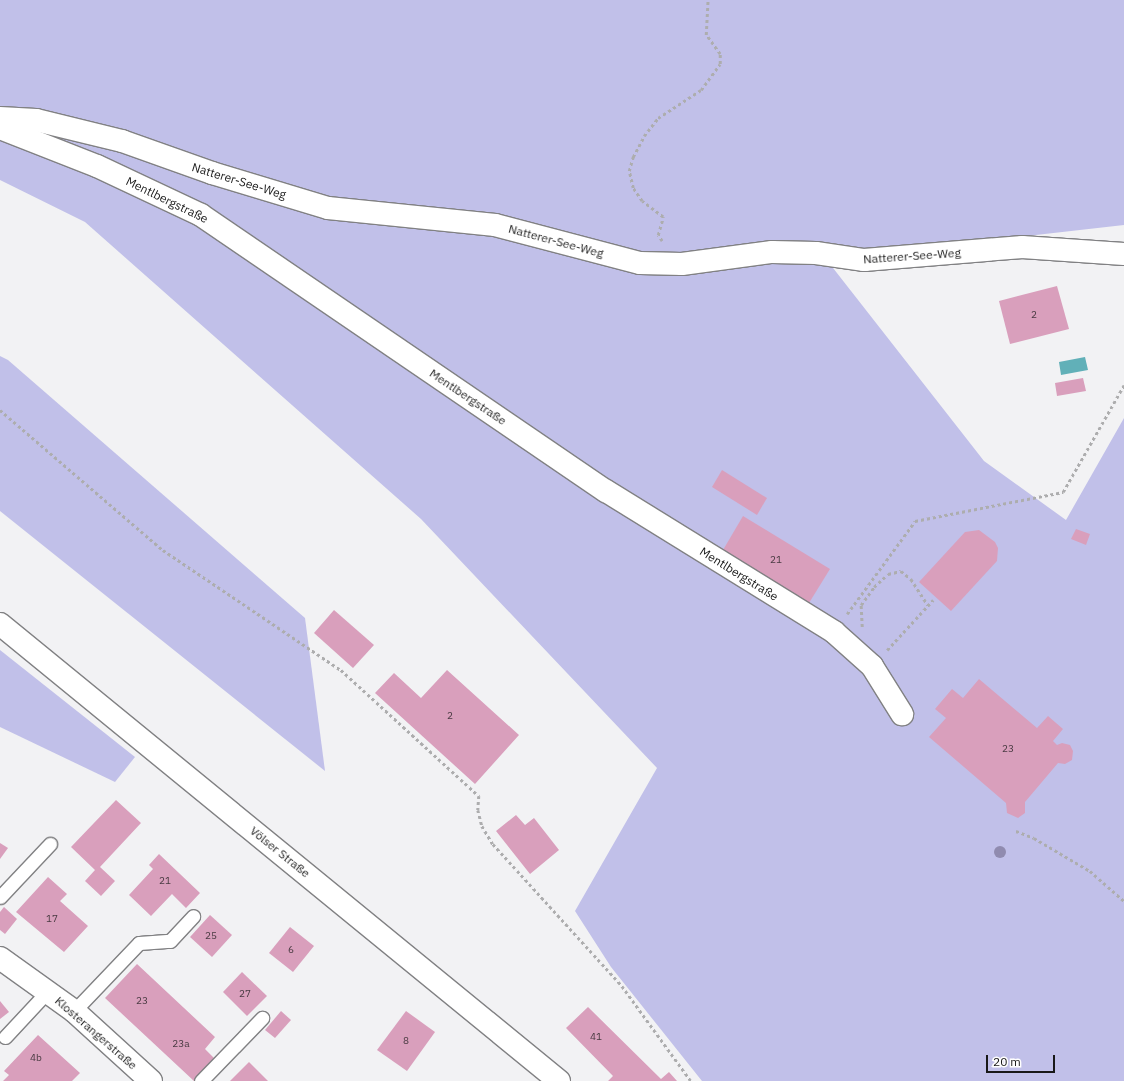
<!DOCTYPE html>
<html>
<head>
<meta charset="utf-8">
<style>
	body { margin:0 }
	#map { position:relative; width:1124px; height:1081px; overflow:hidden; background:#f2f2f4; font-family:"IBM Plex Sans",sans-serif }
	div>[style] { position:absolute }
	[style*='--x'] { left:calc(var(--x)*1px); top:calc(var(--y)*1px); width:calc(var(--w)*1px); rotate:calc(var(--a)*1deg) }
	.green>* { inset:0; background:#c1c0e9 }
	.water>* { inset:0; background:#61b0b8 }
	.building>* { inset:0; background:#d99fbc }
	.path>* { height:2.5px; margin-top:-1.25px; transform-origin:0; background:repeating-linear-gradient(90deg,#adadae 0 3px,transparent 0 6px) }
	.roads { filter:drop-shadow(1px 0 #818183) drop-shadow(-1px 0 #818183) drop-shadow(0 1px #818183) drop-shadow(0 -1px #818183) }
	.service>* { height:13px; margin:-6.5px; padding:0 6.5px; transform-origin:6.5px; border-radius:6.5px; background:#fff }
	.minor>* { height:22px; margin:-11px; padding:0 11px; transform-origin:11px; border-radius:11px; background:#fff }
	.secondary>* { height:22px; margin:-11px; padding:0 11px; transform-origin:11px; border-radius:11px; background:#fff }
	.trees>* { width:12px; height:12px; margin:-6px; border-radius:50%; background:#908baf }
	span { translate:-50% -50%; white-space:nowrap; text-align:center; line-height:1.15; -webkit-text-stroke:4px #fff; paint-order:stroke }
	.number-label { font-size:10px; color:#483a41 }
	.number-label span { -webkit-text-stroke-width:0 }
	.street-label { font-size:12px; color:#181818 }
	.scale { position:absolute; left:986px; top:1055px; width:69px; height:18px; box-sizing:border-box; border:2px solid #181818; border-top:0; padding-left:5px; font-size:12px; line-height:14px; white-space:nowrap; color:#181818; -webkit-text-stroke:3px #fff; paint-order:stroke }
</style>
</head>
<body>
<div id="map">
	<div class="green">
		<div style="clip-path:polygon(0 0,1124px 0,1124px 225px,826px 259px,984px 461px,1066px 520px,1124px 418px,1124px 1081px,702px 1081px,611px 967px,575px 911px,657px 768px,421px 519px,85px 222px,0 180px)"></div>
		<div style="clip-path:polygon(0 356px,8px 360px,305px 618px,325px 771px,0 511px)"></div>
		<div style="clip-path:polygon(0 650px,135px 757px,115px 782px,0 727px)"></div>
	</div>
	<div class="water">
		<div style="clip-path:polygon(1085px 357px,1088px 370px,1061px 375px,1059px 362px)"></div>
	</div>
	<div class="building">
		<div style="clip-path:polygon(1057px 286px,1069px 329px,1010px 344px,999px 301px)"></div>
		<div style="clip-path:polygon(1083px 378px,1086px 391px,1057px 396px,1055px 383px)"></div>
		<div style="clip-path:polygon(722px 470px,767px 498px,757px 515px,712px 487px)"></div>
		<div style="clip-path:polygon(743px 516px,830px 569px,809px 603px,723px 550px)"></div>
		<div style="clip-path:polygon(1076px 529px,1090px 534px,1086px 545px,1071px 539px)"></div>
		<div style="clip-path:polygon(979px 530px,995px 542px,998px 548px,997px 561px,951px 611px,919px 582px,965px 532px)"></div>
		<div style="clip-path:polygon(334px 610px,374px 645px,353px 668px,314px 633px)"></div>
		<div style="clip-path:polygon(447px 670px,519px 735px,475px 784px,375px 693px,394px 673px,421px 698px)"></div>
		<div style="clip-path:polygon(979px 679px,1037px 728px,1048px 716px,1063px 729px,1053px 741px,1057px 745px,1062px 743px,1070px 745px,1073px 751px,1072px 760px,1065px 764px,1058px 763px,1025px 802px,1025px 813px,1018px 818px,1007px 813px,1006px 803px,929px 737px,946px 718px,935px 709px,952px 689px,963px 698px)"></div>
		<div style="clip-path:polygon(116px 800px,141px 823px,100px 867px,115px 881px,101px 896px,85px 881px,95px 870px,71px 847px)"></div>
		<div style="clip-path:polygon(516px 815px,525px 825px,534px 818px,559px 850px,530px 874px,496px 831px)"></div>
		<div style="clip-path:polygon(0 843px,8px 848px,0 859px)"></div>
		<div style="clip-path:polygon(159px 854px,200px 893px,186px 908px,172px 894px,151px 916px,129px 895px,153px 869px,149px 865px)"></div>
		<div style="clip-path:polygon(48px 877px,67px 894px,60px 901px,88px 926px,64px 952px,16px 912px)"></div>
		<div style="clip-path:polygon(4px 907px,17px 919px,5px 934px,0 930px,0 912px)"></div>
		<div style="clip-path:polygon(210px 915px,232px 935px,212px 957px,190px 937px)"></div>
		<div style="clip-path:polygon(290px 927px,314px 946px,293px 972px,269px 953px)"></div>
		<div style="clip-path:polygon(137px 964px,215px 1037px,205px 1049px,215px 1059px,194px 1081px,105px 998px)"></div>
		<div style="clip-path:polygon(242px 972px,267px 996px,247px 1016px,223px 992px)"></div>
		<div style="clip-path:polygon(0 1001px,9px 1012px,0 1019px)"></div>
		<div style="clip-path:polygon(588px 1007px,661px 1079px,669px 1072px,677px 1081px,608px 1081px,613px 1076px,566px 1028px)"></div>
		<div style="clip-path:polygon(281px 1011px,291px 1020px,275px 1038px,265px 1030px)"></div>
		<div style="clip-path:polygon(406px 1011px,435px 1032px,407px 1071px,377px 1050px)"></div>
		<div style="clip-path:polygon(38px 1035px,80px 1073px,72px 1081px,3px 1081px,9px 1075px,4px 1071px)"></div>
		<div style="clip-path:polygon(249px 1062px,268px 1081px,230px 1081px)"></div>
	</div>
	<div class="path">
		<div style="--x:662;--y:241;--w:7;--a:-124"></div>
		<div style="--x:658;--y:235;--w:19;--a:-74"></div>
		<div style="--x:663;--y:217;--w:26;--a:-143"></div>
		<div style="--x:642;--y:201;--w:16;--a:-125"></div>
		<div style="--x:633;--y:188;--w:17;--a:-103"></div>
		<div style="--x:629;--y:171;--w:15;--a:-74"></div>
		<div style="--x:633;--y:157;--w:24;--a:-62"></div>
		<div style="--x:644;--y:136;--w:23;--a:-52"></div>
		<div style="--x:658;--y:118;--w:51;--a:-33.1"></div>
		<div style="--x:701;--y:90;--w:32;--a:-54"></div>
		<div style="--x:720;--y:64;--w:10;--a:-90"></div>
		<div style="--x:720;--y:54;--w:24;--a:-126"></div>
		<div style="--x:706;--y:35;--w:35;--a:-87"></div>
		<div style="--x:0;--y:410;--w:215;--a:40.7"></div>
		<div style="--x:163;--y:550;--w:215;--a:34"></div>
		<div style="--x:341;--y:670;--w:187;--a:42.4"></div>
		<div style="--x:479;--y:796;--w:14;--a:94"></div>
		<div style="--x:478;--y:810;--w:16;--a:76"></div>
		<div style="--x:482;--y:826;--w:21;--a:59"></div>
		<div style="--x:493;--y:844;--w:192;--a:47.7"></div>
		<div style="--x:622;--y:986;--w:117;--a:54"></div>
		<div style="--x:847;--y:614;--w:115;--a:-53.8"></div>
		<div style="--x:915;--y:521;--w:151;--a:-11.1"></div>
		<div style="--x:1063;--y:492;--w:123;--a:-60.3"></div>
		<div style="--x:862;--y:627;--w:22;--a:-93"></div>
		<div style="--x:861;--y:605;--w:22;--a:-54"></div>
		<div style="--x:874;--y:587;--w:19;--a:-43"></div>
		<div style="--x:888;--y:574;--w:13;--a:-13"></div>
		<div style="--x:901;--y:571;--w:13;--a:39"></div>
		<div style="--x:911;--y:579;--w:31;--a:57"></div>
		<div style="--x:887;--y:650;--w:68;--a:-47.4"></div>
		<div style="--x:1016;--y:831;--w:19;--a:21"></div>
		<div style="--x:1034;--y:838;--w:65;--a:30.5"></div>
		<div style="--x:1090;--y:871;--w:45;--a:41.4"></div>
	</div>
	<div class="roads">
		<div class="service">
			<div style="--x:0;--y:897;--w:73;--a:-46.7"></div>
			<div style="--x:74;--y:1011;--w:94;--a:-46.3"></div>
			<div style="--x:139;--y:943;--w:31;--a:-4"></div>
			<div style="--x:170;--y:941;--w:34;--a:-47"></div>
			<div style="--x:5;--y:1037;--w:62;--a:-47"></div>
			<div style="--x:201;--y:1081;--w:88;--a:-45.9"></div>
		</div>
		<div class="minor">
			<div style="--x:0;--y:118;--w:36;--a:3"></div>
			<div style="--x:36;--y:120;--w:89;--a:13.7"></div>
			<div style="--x:122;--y:141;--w:96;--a:19.6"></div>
			<div style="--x:212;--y:173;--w:121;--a:16.8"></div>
			<div style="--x:328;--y:208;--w:168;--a:5.8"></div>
			<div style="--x:495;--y:225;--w:150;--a:14.7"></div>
			<div style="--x:640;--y:263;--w:42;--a:1.4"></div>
			<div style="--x:682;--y:264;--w:91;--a:-7.6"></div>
			<div style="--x:772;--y:252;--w:44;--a:1.3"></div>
			<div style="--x:816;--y:253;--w:49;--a:8.3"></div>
			<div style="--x:864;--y:260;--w:159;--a:-4.7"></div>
			<div style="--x:1022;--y:247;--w:102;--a:3.9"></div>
			<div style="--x:0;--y:128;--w:104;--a:21.4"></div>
			<div style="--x:97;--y:166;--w:115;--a:25.2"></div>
			<div style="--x:201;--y:215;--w:490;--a:34.3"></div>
			<div style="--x:606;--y:491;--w:268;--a:31.7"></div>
			<div style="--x:834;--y:632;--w:51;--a:41.8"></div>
			<div style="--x:872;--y:666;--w:57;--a:58"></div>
			<div style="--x:0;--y:958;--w:91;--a:35.6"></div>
			<div style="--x:74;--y:1011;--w:104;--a:42.3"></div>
		</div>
		<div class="secondary">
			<div style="--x:0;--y:624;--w:722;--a:39.27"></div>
		</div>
	</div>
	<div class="trees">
		<div style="left:1000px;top:852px"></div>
	</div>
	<div class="number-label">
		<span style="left:1034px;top:315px">2</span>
		<span style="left:776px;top:560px">21</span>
		<span style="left:450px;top:716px">2</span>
		<span style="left:1008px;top:749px">23</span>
		<span style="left:165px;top:881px">21</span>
		<span style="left:52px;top:919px">17</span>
		<span style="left:211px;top:936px">25</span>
		<span style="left:291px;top:950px">6</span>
		<span style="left:245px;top:994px">27</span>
		<span style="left:142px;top:1001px">23</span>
		<span style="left:596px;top:1037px">41</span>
		<span style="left:406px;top:1041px">8</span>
		<span style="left:181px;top:1044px">23a</span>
		<span style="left:36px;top:1058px">4b</span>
	</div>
	<div class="street-label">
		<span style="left:239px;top:181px;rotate:17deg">Natterer-See-Weg</span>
		<span style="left:167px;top:200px;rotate:26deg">Mentlbergstraße</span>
		<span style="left:556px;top:241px;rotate:15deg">Natterer-See-Weg</span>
		<span style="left:912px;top:256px;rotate:-4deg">Natterer-See-Weg</span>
		<span style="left:468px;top:397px;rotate:34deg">Mentlbergstraße</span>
		<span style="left:739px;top:574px;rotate:32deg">Mentlbergstraße</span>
		<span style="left:280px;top:852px;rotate:39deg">Völser Straße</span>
		<span style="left:96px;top:1033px;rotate:41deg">Klosterangerstraße</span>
	</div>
	<div class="scale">20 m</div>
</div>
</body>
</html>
